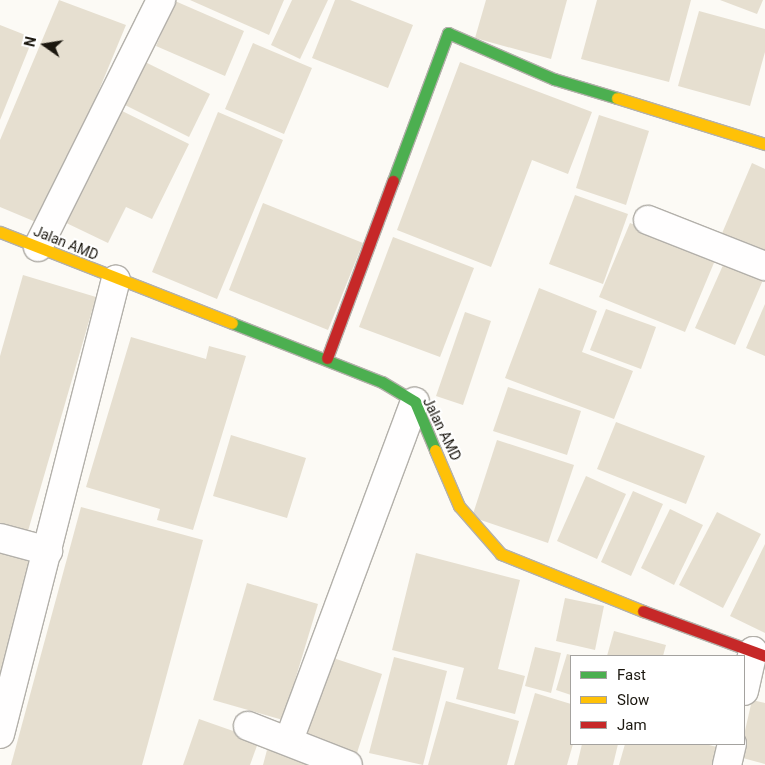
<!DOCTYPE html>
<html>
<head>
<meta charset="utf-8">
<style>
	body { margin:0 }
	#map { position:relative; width:765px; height:765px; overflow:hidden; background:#fcfaf5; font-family:Roboto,sans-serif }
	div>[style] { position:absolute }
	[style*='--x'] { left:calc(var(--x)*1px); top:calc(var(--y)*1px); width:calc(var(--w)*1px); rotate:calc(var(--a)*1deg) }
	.building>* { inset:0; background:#e6dfd0 }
	.roads { filter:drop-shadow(1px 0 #b3b0aa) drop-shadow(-1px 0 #b3b0aa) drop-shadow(0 1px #b3b0aa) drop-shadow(0 -1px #b3b0aa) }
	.street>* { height:28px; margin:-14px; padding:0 14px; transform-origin:14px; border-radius:14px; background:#fffefe }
	.fast>* { height:11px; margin:-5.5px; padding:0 5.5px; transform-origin:5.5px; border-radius:5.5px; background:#4caf50 }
	.slow>* { height:11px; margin:-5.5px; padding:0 5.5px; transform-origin:5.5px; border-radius:5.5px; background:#ffc107 }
	.jam>* { height:11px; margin:-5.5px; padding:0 5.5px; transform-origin:5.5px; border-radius:5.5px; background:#c62828 }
	span { translate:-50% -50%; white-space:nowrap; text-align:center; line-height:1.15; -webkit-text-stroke:4px #fff; paint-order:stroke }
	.street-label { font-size:14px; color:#1b170f }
	.legend { position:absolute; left:570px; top:655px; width:175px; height:90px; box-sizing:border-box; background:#fff; border:1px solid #a4a29f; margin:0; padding:6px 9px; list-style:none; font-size:15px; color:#1b170f }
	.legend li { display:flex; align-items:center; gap:10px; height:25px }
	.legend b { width:25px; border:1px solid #a4a29f }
	.north { position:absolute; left:20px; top:20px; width:50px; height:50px; -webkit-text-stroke:4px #fff; paint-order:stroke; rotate:283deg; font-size:14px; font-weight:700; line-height:20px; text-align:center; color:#1b170f }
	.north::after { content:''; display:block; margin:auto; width:18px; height:22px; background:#1b170f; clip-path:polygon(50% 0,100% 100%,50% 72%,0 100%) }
</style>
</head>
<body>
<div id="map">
	<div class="building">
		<div style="clip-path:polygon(59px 0,126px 25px,43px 225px,0 207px,0 140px)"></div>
		<div style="clip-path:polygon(190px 0,284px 0,269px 35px)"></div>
		<div style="clip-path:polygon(292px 0,328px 0,300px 59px,271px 45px)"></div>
		<div style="clip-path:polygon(335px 0,350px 0,413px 25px,388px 88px,312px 58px)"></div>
		<div style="clip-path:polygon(486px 0,567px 0,551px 59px,475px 38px)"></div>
		<div style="clip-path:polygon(597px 0,691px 0,669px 82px,581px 59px)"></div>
		<div style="clip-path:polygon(720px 0,763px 0,757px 14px)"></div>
		<div style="clip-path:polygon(175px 1px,244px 31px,225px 76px,156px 46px)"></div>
		<div style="clip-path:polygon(699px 11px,765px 29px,765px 52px,750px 106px,678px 86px)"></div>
		<div style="clip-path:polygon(0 25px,33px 38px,0 120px)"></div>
		<div style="clip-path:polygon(253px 43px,312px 68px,284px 134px,225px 109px)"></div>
		<div style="clip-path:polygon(139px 59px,210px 94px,189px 137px,119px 102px)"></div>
		<div style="clip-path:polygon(460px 62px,592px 112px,568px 174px,532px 160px,491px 267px,397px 230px)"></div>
		<div style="clip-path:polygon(112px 106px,189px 144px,152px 219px,126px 207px,108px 243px,58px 219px)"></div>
		<div style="clip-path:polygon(218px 112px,283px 140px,217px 299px,152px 272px)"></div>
		<div style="clip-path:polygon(599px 115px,649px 131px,626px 205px,576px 188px)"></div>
		<div style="clip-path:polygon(752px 163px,765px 169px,765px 258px,720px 238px)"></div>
		<div style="clip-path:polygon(575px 195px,628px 214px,603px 284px,549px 264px)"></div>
		<div style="clip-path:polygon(263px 203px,363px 243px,328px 330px,229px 290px)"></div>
		<div style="clip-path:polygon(630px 223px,716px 258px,685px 332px,599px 297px)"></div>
		<div style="clip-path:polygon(393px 237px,474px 268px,440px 357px,359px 327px)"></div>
		<div style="clip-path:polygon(724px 263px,763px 280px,735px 345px,695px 328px)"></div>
		<div style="clip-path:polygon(23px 275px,96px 297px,28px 531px,0 523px,0 356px)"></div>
		<div style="clip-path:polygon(539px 288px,597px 311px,582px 352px,633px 371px,614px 419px,505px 378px)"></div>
		<div style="clip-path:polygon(765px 304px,765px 356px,746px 348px)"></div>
		<div style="clip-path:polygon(606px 309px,656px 327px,641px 369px,590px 350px)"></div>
		<div style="clip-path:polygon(465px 312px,491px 321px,463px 405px,436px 396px)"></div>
		<div style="clip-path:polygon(131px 337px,206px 359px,209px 346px,246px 356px,193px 530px,157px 520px,160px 509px,86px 487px)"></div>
		<div style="clip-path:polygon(508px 387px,581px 411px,567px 455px,493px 431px)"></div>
		<div style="clip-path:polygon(616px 422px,705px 456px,686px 504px,597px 469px)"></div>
		<div style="clip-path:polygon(231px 435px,306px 458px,287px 518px,213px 496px)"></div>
		<div style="clip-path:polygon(497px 440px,574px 465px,548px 543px,472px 517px)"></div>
		<div style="clip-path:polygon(586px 476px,626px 494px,597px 559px,557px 541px)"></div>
		<div style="clip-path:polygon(633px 491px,663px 504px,631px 576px,601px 562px)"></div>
		<div style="clip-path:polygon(81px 507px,203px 540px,165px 681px,142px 765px,11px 765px)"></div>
		<div style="clip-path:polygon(670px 509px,703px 525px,674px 585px,641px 568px)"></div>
		<div style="clip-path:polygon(717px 512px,761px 534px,723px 608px,679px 585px)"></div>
		<div style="clip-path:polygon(765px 544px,765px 633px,730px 616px)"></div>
		<div style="clip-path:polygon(0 552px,38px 562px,0 706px)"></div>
		<div style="clip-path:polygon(416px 553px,520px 580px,498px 669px,525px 676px,515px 714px,456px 699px,464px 668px,392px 650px)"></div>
		<div style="clip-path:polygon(247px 583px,318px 604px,283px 720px,213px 700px)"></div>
		<div style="clip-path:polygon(565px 598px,604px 606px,595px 650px,556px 641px)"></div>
		<div style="clip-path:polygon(614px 631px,666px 645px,663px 656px,607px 656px)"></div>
		<div style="clip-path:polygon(535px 647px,561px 653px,551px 693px,525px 686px)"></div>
		<div style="clip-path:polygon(567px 654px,571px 655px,571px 695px,556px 690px)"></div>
		<div style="clip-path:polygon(327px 656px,382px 674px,357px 753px,301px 735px)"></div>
		<div style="clip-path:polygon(394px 657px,447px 671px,423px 765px,369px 753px)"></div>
		<div style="clip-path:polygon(535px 693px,571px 704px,573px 744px,567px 765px,514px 765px)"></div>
		<div style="clip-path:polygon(752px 700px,765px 703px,765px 764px,739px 757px)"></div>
		<div style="clip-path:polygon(446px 701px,519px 721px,507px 765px,428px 765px)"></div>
		<div style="clip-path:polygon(199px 719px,259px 740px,250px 765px,183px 765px)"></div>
		<div style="clip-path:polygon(582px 744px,618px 744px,613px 765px,577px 765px)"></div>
		<div style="clip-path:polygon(625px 744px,705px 744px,717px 747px,712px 765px,619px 765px)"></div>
		<div style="clip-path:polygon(267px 750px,321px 764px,321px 765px,263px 765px)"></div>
	</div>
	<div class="roads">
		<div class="street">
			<div style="--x:648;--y:220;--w:126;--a:21.5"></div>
			<div style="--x:38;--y:247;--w:276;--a:-63.5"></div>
			<div style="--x:0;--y:538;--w:50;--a:15.2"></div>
			<div style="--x:744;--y:691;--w:41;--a:-77.3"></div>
			<div style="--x:248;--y:726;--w:107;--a:21.3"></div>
			<div style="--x:0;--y:734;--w:469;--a:-75.7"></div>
			<div style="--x:289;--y:740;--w:361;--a:-69.6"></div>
			<div style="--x:727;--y:765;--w:22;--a:-77"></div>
		</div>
		<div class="fast">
			<div style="--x:393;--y:181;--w:158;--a:-69.6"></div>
			<div style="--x:448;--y:33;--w:116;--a:23.5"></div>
			<div style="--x:554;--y:79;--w:66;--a:16.8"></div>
			<div style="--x:232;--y:323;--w:161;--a:21.5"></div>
			<div style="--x:382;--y:382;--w:39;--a:31"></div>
			<div style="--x:415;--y:402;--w:52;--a:67.4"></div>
		</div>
		<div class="slow">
			<div style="--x:617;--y:98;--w:155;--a:17.3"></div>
			<div style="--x:0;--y:232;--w:249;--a:21.4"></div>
			<div style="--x:435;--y:450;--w:61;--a:66.8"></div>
			<div style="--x:459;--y:506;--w:64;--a:48.8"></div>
			<div style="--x:501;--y:554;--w:153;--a:21.9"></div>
		</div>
		<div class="jam">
			<div style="--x:327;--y:358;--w:189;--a:-69.6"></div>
			<div style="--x:643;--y:611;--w:130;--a:20.2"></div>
		</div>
	</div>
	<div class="street-label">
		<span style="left:66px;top:243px;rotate:22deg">Jalan AMD</span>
		<span style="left:442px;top:429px;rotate:64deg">Jalan AMD</span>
	</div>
	<ul class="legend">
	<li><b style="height:6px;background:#4caf50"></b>Fast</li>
	<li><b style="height:6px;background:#ffc107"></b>Slow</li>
	<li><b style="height:6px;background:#c62828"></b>Jam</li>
	</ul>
	<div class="north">N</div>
</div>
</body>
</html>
